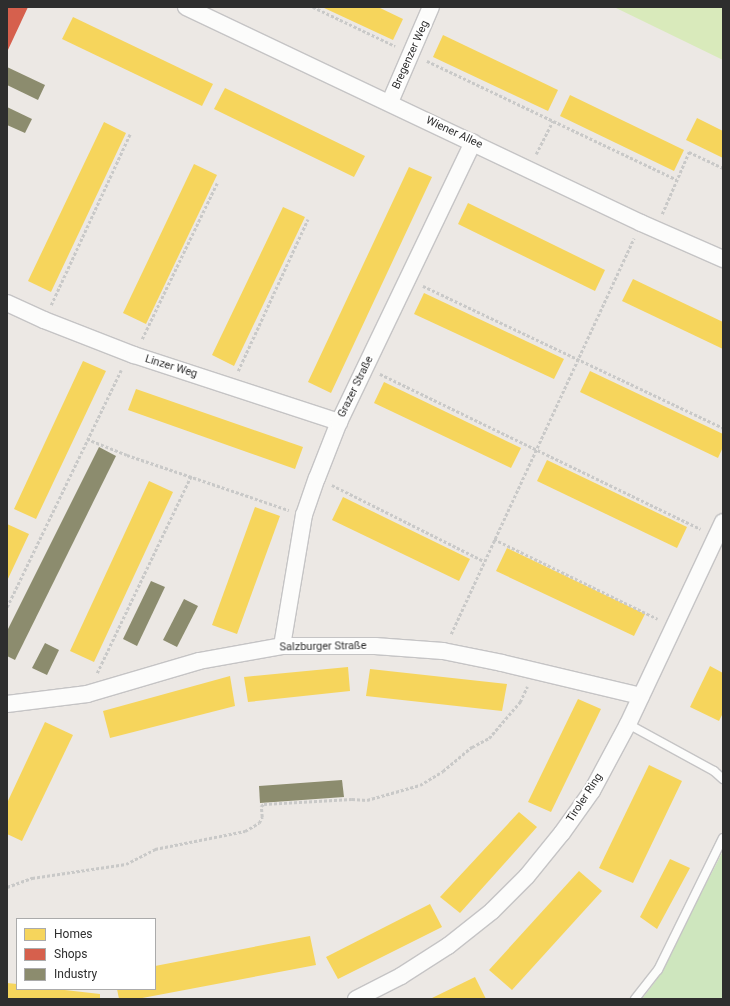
<!DOCTYPE html>
<html>
<head>
<meta charset="utf-8">
<style>
	body { margin:0 }
	#map { position:relative; width:730px; height:1006px; overflow:hidden; background:#ece8e4; font-family:Roboto,sans-serif }
	div>[style] { position:absolute }
	[style*='--x'] { left:calc(var(--x)*1px); top:calc(var(--y)*1px); width:calc(var(--w)*1px); rotate:calc(var(--a)*1deg) }
	.green>* { inset:0; background:#cee6be }
	.pitch>* { inset:0; background:#d9eabb }
	.homes>* { inset:0; background:#f6d55c }
	.shops>* { inset:0; background:#d6604d }
	.industry>* { inset:0; background:#8c8c6e }
	.path>* { height:2.5px; margin-top:-1.25px; transform-origin:0; background:repeating-linear-gradient(90deg,#c9c9c8 0 3px,transparent 0 5px) }
	.roads { filter:drop-shadow(1px 0 #c5c4c5) drop-shadow(-1px 0 #c5c4c5) drop-shadow(0 1px #c5c4c5) drop-shadow(0 -1px #c5c4c5) }
	.service>* { height:8px; margin:-4px; padding:0 4px; transform-origin:4px; border-radius:4px; background:#fcfcfb }
	.minor>* { height:16px; margin:-8px; padding:0 8px; transform-origin:8px; border-radius:8px; background:#fcfcfb }
	span { translate:-50% -50%; white-space:nowrap; text-align:center; line-height:1.15; -webkit-text-stroke:4px #fff; paint-order:stroke }
	.street-label { font-size:11px; color:#2e2e2e }
	.frame { position:absolute; inset:0; border:8px solid #2e2e2e; pointer-events:none }
	.legend { position:absolute; left:16px; top:918px; width:140px; height:72px; box-sizing:border-box; background:#fff; border:1px solid #ababab; margin:0; padding:5px 7px; list-style:none; font-size:12px; color:#2e2e2e }
	.legend li { display:flex; align-items:center; gap:8px; height:20px }
	.legend b { width:20px; border:1px solid #ababab }
</style>
</head>
<body>
<div id="map">
	<div class="green">
		<div style="clip-path:polygon(723px 851px,723px 999px,642px 999px,655px 982px)"></div>
	</div>
	<div class="pitch">
		<div style="clip-path:polygon(614px 7px,723px 7px,723px 60px)"></div>
	</div>
	<div class="homes">
		<div style="clip-path:polygon(322px 7px,378px 7px,403px 19px,393px 40px)"></div>
		<div style="clip-path:polygon(73px 17px,213px 84px,202px 106px,62px 39px)"></div>
		<div style="clip-path:polygon(443px 35px,558px 90px,548px 111px,433px 57px)"></div>
		<div style="clip-path:polygon(225px 88px,365px 156px,354px 177px,214px 109px)"></div>
		<div style="clip-path:polygon(570px 95px,684px 150px,674px 171px,560px 116px)"></div>
		<div style="clip-path:polygon(697px 118px,723px 131px,723px 158px,686px 140px)"></div>
		<div style="clip-path:polygon(104px 122px,126px 133px,51px 292px,28px 281px)"></div>
		<div style="clip-path:polygon(194px 164px,217px 175px,146px 324px,123px 313px)"></div>
		<div style="clip-path:polygon(409px 167px,432px 177px,331px 393px,308px 382px)"></div>
		<div style="clip-path:polygon(468px 203px,605px 270px,595px 291px,458px 224px)"></div>
		<div style="clip-path:polygon(283px 207px,305px 217px,234px 366px,212px 355px)"></div>
		<div style="clip-path:polygon(633px 279px,723px 322px,723px 349px,622px 301px)"></div>
		<div style="clip-path:polygon(424px 293px,564px 359px,554px 379px,414px 314px)"></div>
		<div style="clip-path:polygon(83px 361px,106px 371px,36px 519px,14px 509px)"></div>
		<div style="clip-path:polygon(590px 371px,723px 434px,723px 447px,718px 458px,580px 392px)"></div>
		<div style="clip-path:polygon(384px 382px,521px 448px,511px 468px,374px 403px)"></div>
		<div style="clip-path:polygon(136px 389px,303px 447px,295px 469px,128px 410px)"></div>
		<div style="clip-path:polygon(547px 460px,687px 527px,677px 548px,537px 481px)"></div>
		<div style="clip-path:polygon(149px 481px,173px 492px,94px 662px,70px 651px)"></div>
		<div style="clip-path:polygon(343px 497px,470px 559px,459px 581px,332px 520px)"></div>
		<div style="clip-path:polygon(255px 507px,280px 516px,237px 634px,212px 625px)"></div>
		<div style="clip-path:polygon(7px 524px,29px 534px,7px 581px)"></div>
		<div style="clip-path:polygon(507px 548px,645px 614px,634px 636px,496px 571px)"></div>
		<div style="clip-path:polygon(710px 666px,723px 673px,723px 713px,719px 721px,690px 707px)"></div>
		<div style="clip-path:polygon(348px 667px,350px 691px,248px 702px,244px 677px)"></div>
		<div style="clip-path:polygon(370px 669px,507px 684px,502px 711px,366px 696px)"></div>
		<div style="clip-path:polygon(230px 676px,235px 706px,110px 738px,103px 711px)"></div>
		<div style="clip-path:polygon(578px 699px,601px 709px,551px 812px,528px 802px)"></div>
		<div style="clip-path:polygon(45px 722px,73px 735px,22px 841px,7px 834px,7px 803px)"></div>
		<div style="clip-path:polygon(649px 765px,682px 781px,633px 883px,599px 868px)"></div>
		<div style="clip-path:polygon(519px 812px,537px 827px,460px 913px,440px 897px)"></div>
		<div style="clip-path:polygon(670px 859px,690px 868px,657px 929px,640px 917px)"></div>
		<div style="clip-path:polygon(579px 871px,602px 891px,512px 990px,489px 970px)"></div>
		<div style="clip-path:polygon(430px 904px,442px 927px,338px 979px,326px 957px)"></div>
		<div style="clip-path:polygon(310px 936px,316px 965px,137px 999px,119px 999px,117px 989px,155px 989px,155px 966px)"></div>
		<div style="clip-path:polygon(475px 977px,486px 999px,430px 999px)"></div>
		<div style="clip-path:polygon(7px 983px,17px 984px,17px 989px,56px 989px,100px 994px,100px 999px,7px 999px)"></div>
	</div>
	<div class="shops">
		<div style="clip-path:polygon(7px 7px,28px 7px,7px 52px)"></div>
	</div>
	<div class="industry">
		<div style="clip-path:polygon(7px 67px,45px 85px,38px 100px,7px 85px)"></div>
		<div style="clip-path:polygon(7px 107px,32px 119px,25px 133px,7px 125px)"></div>
		<div style="clip-path:polygon(99px 447px,116px 456px,15px 660px,7px 656px,7px 631px)"></div>
		<div style="clip-path:polygon(151px 581px,165px 587px,137px 646px,123px 639px)"></div>
		<div style="clip-path:polygon(184px 599px,198px 606px,177px 647px,163px 640px)"></div>
		<div style="clip-path:polygon(45px 643px,59px 650px,47px 675px,32px 668px)"></div>
		<div style="clip-path:polygon(342px 780px,344px 797px,260px 803px,259px 786px)"></div>
	</div>
	<div class="path">
		<div style="--x:313;--y:7;--w:91;--a:25.4"></div>
		<div style="--x:427;--y:61;--w:276;--a:25.4"></div>
		<div style="--x:536;--y:154;--w:37;--a:-63"></div>
		<div style="--x:662;--y:214;--w:68;--a:-66.5"></div>
		<div style="--x:689;--y:152;--w:38;--a:25"></div>
		<div style="--x:423;--y:286;--w:332;--a:25.3"></div>
		<div style="--x:51;--y:305;--w:188;--a:-65.2"></div>
		<div style="--x:142;--y:339;--w:173;--a:-64.3"></div>
		<div style="--x:238;--y:371;--w:167;--a:-65.3"></div>
		<div style="--x:380;--y:374;--w:356;--a:25.8"></div>
		<div style="--x:87;--y:439;--w:43;--a:21.8"></div>
		<div style="--x:127;--y:455;--w:171;--a:18.8"></div>
		<div style="--x:332;--y:485;--w:170;--a:26.6"></div>
		<div style="--x:494;--y:539;--w:182;--a:26"></div>
		<div style="--x:7;--y:607;--w:263;--a:-64.3"></div>
		<div style="--x:451;--y:634;--w:436;--a:-65.2"></div>
		<div style="--x:97;--y:673;--w:218;--a:-64.5"></div>
		<div style="--x:7;--y:887;--w:27;--a:-20"></div>
		<div style="--x:32;--y:878;--w:95;--a:-8.5"></div>
		<div style="--x:126;--y:864;--w:33;--a:-27"></div>
		<div style="--x:155;--y:849;--w:92;--a:-11.3"></div>
		<div style="--x:245;--y:831;--w:16;--a:-30"></div>
		<div style="--x:259;--y:823;--w:7;--a:-63"></div>
		<div style="--x:262;--y:817;--w:11;--a:-95"></div>
		<div style="--x:261;--y:806;--w:4;--a:-34"></div>
		<div style="--x:264;--y:804;--w:88;--a:-3.3"></div>
		<div style="--x:352;--y:799;--w:15;--a:4"></div>
		<div style="--x:367;--y:800;--w:55;--a:-15.8"></div>
		<div style="--x:420;--y:785;--w:27;--a:-31"></div>
		<div style="--x:443;--y:771;--w:38;--a:-40"></div>
		<div style="--x:472;--y:747;--w:19;--a:-28"></div>
		<div style="--x:489;--y:738;--w:48;--a:-49.3"></div>
		<div style="--x:520;--y:702;--w:17;--a:-65"></div>
	</div>
	<div class="roads">
		<div class="service">
			<div style="--x:628;--y:724;--w:98;--a:28.7"></div>
			<div style="--x:714;--y:771;--w:12;--a:42"></div>
			<div style="--x:635;--y:999;--w:37;--a:-52"></div>
			<div style="--x:658;--y:970;--w:147;--a:-63.8"></div>
		</div>
		<div class="minor">
			<div style="--x:186;--y:7;--w:504;--a:25.39"></div>
			<div style="--x:641;--y:223;--w:90;--a:23.7"></div>
			<div style="--x:390;--y:102;--w:103;--a:-66.7"></div>
			<div style="--x:7;--y:303;--w:41;--a:24.7"></div>
			<div style="--x:44;--y:320;--w:97;--a:21.3"></div>
			<div style="--x:134;--y:355;--w:216;--a:18.1"></div>
			<div style="--x:282;--y:646;--w:133;--a:-80.5"></div>
			<div style="--x:304;--y:515;--w:39;--a:-71"></div>
			<div style="--x:317;--y:478;--w:60;--a:-68.6"></div>
			<div style="--x:339;--y:422;--w:310;--a:-64.4"></div>
			<div style="--x:7;--y:704;--w:81;--a:-7.1"></div>
			<div style="--x:87;--y:694;--w:117;--a:-16.4"></div>
			<div style="--x:199;--y:661;--w:84;--a:-10.2"></div>
			<div style="--x:282;--y:646;--w:93;--a:0"></div>
			<div style="--x:375;--y:646;--w:68;--a:4.2"></div>
			<div style="--x:443;--y:651;--w:60;--a:11.5"></div>
			<div style="--x:502;--y:663;--w:143;--a:13.4"></div>
			<div style="--x:356;--y:999;--w:51;--a:-27.1"></div>
			<div style="--x:401;--y:976;--w:56;--a:-32.6"></div>
			<div style="--x:448;--y:946;--w:56;--a:-38.5"></div>
			<div style="--x:492;--y:911;--w:49;--a:-45"></div>
			<div style="--x:527;--y:876;--w:55;--a:-50.9"></div>
			<div style="--x:562;--y:833;--w:52;--a:-54.5"></div>
			<div style="--x:592;--y:791;--w:76;--a:-61.8"></div>
			<div style="--x:628;--y:724;--w:223;--a:-64.8"></div>
		</div>
	</div>
	<div class="street-label">
		<span style="left:411px;top:55px;rotate:-66deg">Bregenzer Weg</span>
		<span style="left:454px;top:133px;rotate:25deg">Wiener Allee</span>
		<span style="left:171px;top:367px;rotate:17deg">Linzer Weg</span>
		<span style="left:356px;top:387px;rotate:-64deg">Grazer Straße</span>
		<span style="left:323px;top:647px;rotate:-1deg">Salzburger Straße</span>
		<span style="left:585px;top:798px;rotate:-57deg">Tiroler Ring</span>
	</div>
	<div class="frame"></div>
	<ul class="legend">
	<li><b style="height:11px;background:#f6d55c"></b>Homes</li>
	<li><b style="height:11px;background:#d6604d"></b>Shops</li>
	<li><b style="height:11px;background:#8c8c6e"></b>Industry</li>
	</ul>
</div>
</body>
</html>
